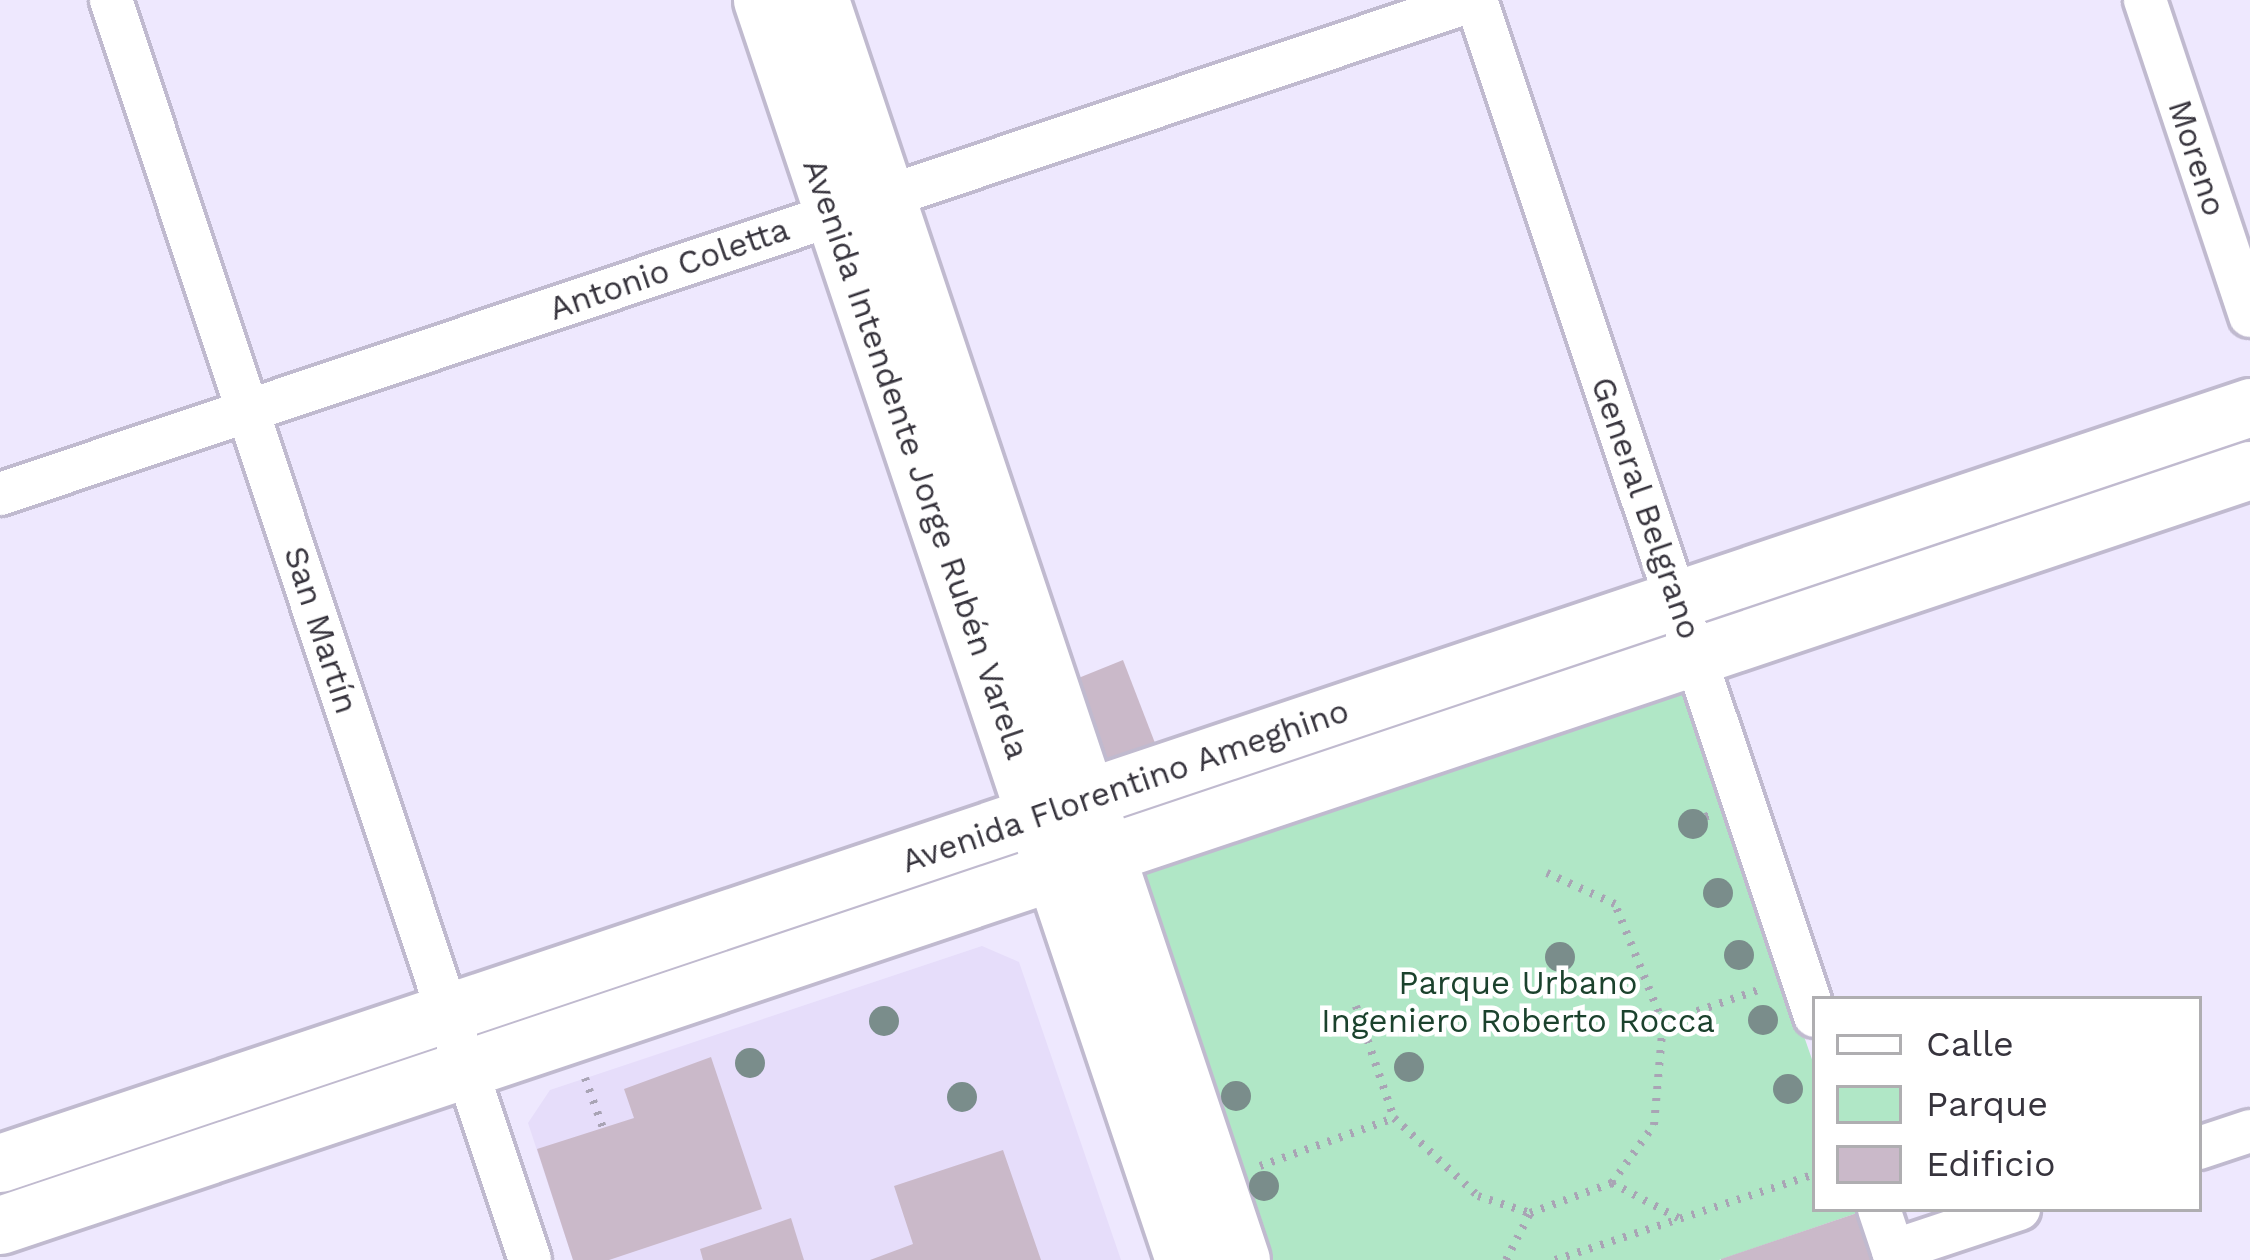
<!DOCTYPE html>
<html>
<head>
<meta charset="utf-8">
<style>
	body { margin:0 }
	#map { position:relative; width:2250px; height:1260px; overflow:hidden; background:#eee8fe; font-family:"Work Sans",sans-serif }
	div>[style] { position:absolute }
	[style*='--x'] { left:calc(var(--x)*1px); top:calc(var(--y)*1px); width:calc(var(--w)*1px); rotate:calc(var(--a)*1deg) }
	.built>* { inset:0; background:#e6ddfa }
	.green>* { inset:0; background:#b0e7c6 }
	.building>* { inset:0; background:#cab9c9 }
	.path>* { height:8px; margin-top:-4px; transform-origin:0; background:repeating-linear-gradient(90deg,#a9a4b5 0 3px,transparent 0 12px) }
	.roads { filter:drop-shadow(3px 0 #c0bacf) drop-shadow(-3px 0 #c0bacf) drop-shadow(0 3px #c0bacf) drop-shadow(0 -3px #c0bacf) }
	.street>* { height:42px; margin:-21px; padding:0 21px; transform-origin:21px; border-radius:21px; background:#fff }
	.secondary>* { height:57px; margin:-28.5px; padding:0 28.5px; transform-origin:28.5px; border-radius:28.5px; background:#fff }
	.trees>* { width:30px; height:30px; margin:-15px; border-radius:50%; background:#7a8d8b }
	span { translate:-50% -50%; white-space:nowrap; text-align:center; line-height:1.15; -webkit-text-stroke:9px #fff; paint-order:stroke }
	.street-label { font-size:33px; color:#37343d }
	.park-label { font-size:33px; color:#1b422d }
	.legend { position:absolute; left:1812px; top:996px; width:390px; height:216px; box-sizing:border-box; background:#fff; border:3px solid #afaeb1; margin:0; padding:15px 21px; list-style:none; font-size:36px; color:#37343d }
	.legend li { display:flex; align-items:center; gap:24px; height:60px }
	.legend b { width:60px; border:3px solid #afaeb1 }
</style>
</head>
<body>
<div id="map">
	<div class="built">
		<div style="clip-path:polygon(982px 946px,1019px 962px,1121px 1260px,573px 1260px,528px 1123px,550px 1090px)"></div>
	</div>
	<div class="green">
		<div style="clip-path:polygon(1674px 688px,1687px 699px,1815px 1068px,1815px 1209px,1863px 1211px,1719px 1260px,1257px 1260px,1139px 873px,1154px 853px)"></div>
	</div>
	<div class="building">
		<div style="clip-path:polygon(1123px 660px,1155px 743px,1108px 762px,1076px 679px)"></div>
		<div style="clip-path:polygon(711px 1057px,762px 1209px,609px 1260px,573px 1260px,537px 1149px,634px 1118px,624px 1089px)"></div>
		<div style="clip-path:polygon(1003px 1150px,1041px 1260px,870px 1260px,913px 1244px,894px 1186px)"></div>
		<div style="clip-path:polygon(1863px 1211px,1879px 1260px,1721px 1260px,1721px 1259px)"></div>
		<div style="clip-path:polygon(791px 1218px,804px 1260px,703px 1260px,700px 1249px)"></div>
	</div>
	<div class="path">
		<div style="--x:1683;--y:825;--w:29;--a:-20"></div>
		<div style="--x:1356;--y:1006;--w:118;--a:71.3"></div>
		<div style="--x:1394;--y:1118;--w:115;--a:42.9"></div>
		<div style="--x:1478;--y:1196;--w:55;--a:18.1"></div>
		<div style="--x:1530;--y:1213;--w:87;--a:-20.1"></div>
		<div style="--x:1612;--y:1183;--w:72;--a:-54.1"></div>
		<div style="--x:1654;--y:1125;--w:102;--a:-85"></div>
		<div style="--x:1663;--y:1023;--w:128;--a:-112"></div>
		<div style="--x:1615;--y:904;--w:75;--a:-155.5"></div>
		<div style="--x:1663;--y:1023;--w:107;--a:-19.1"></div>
		<div style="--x:585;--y:1078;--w:53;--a:70.2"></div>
		<div style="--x:1260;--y:1166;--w:142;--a:-19.7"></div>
		<div style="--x:1612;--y:1183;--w:75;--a:27.9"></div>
		<div style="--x:1506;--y:1260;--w:53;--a:-62.9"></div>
		<div style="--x:1555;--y:1260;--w:274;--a:-18.3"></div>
	</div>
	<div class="roads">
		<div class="street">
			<div style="--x:111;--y:0;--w:1328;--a:71.61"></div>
			<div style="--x:1476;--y:0;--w:1071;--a:71.55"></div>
			<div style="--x:2145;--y:0;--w:333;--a:71.6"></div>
			<div style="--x:0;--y:494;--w:1555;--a:-18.53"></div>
			<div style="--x:2199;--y:1148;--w:54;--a:-18.4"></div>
			<div style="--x:1879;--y:1209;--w:54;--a:71.6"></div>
			<div style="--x:1893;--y:1251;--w:133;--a:-18.4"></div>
		</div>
		<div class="secondary">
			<div style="--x:762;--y:0;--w:1329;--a:71.48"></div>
			<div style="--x:820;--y:0;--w:1328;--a:71.52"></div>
			<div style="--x:0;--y:1163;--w:2374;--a:-18.57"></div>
			<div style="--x:0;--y:1225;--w:2373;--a:-18.55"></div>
		</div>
	</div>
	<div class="trees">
		<div style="left:1693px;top:824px"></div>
		<div style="left:1718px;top:893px"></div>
		<div style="left:1739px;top:955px"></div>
		<div style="left:1560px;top:957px"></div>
		<div style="left:1763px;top:1020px"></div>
		<div style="left:884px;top:1021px"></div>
		<div style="left:750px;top:1063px"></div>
		<div style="left:1409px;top:1067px"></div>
		<div style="left:1788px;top:1089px"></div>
		<div style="left:1236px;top:1096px"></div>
		<div style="left:962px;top:1097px"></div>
		<div style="left:1264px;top:1186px"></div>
	</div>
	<div class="street-label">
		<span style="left:2197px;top:158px;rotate:72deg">Moreno</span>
		<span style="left:669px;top:269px;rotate:-19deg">Antonio Coletta</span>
		<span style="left:916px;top:459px;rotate:71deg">Avenida Intendente Jorge Rubén Varela</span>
		<span style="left:1646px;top:508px;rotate:71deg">General Belgrano</span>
		<span style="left:321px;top:630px;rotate:72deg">San Martín</span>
		<span style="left:1125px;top:786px;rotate:-19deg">Avenida Florentino Ameghino</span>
	</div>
	<div class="park-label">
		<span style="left:1518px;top:1002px">Parque Urbano<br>Ingeniero Roberto Rocca</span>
	</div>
	<ul class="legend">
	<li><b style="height:15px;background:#fff"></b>Calle</li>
	<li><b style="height:33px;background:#b0e7c6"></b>Parque</li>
	<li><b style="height:33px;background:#cab9c9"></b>Edificio</li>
	</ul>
</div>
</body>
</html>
